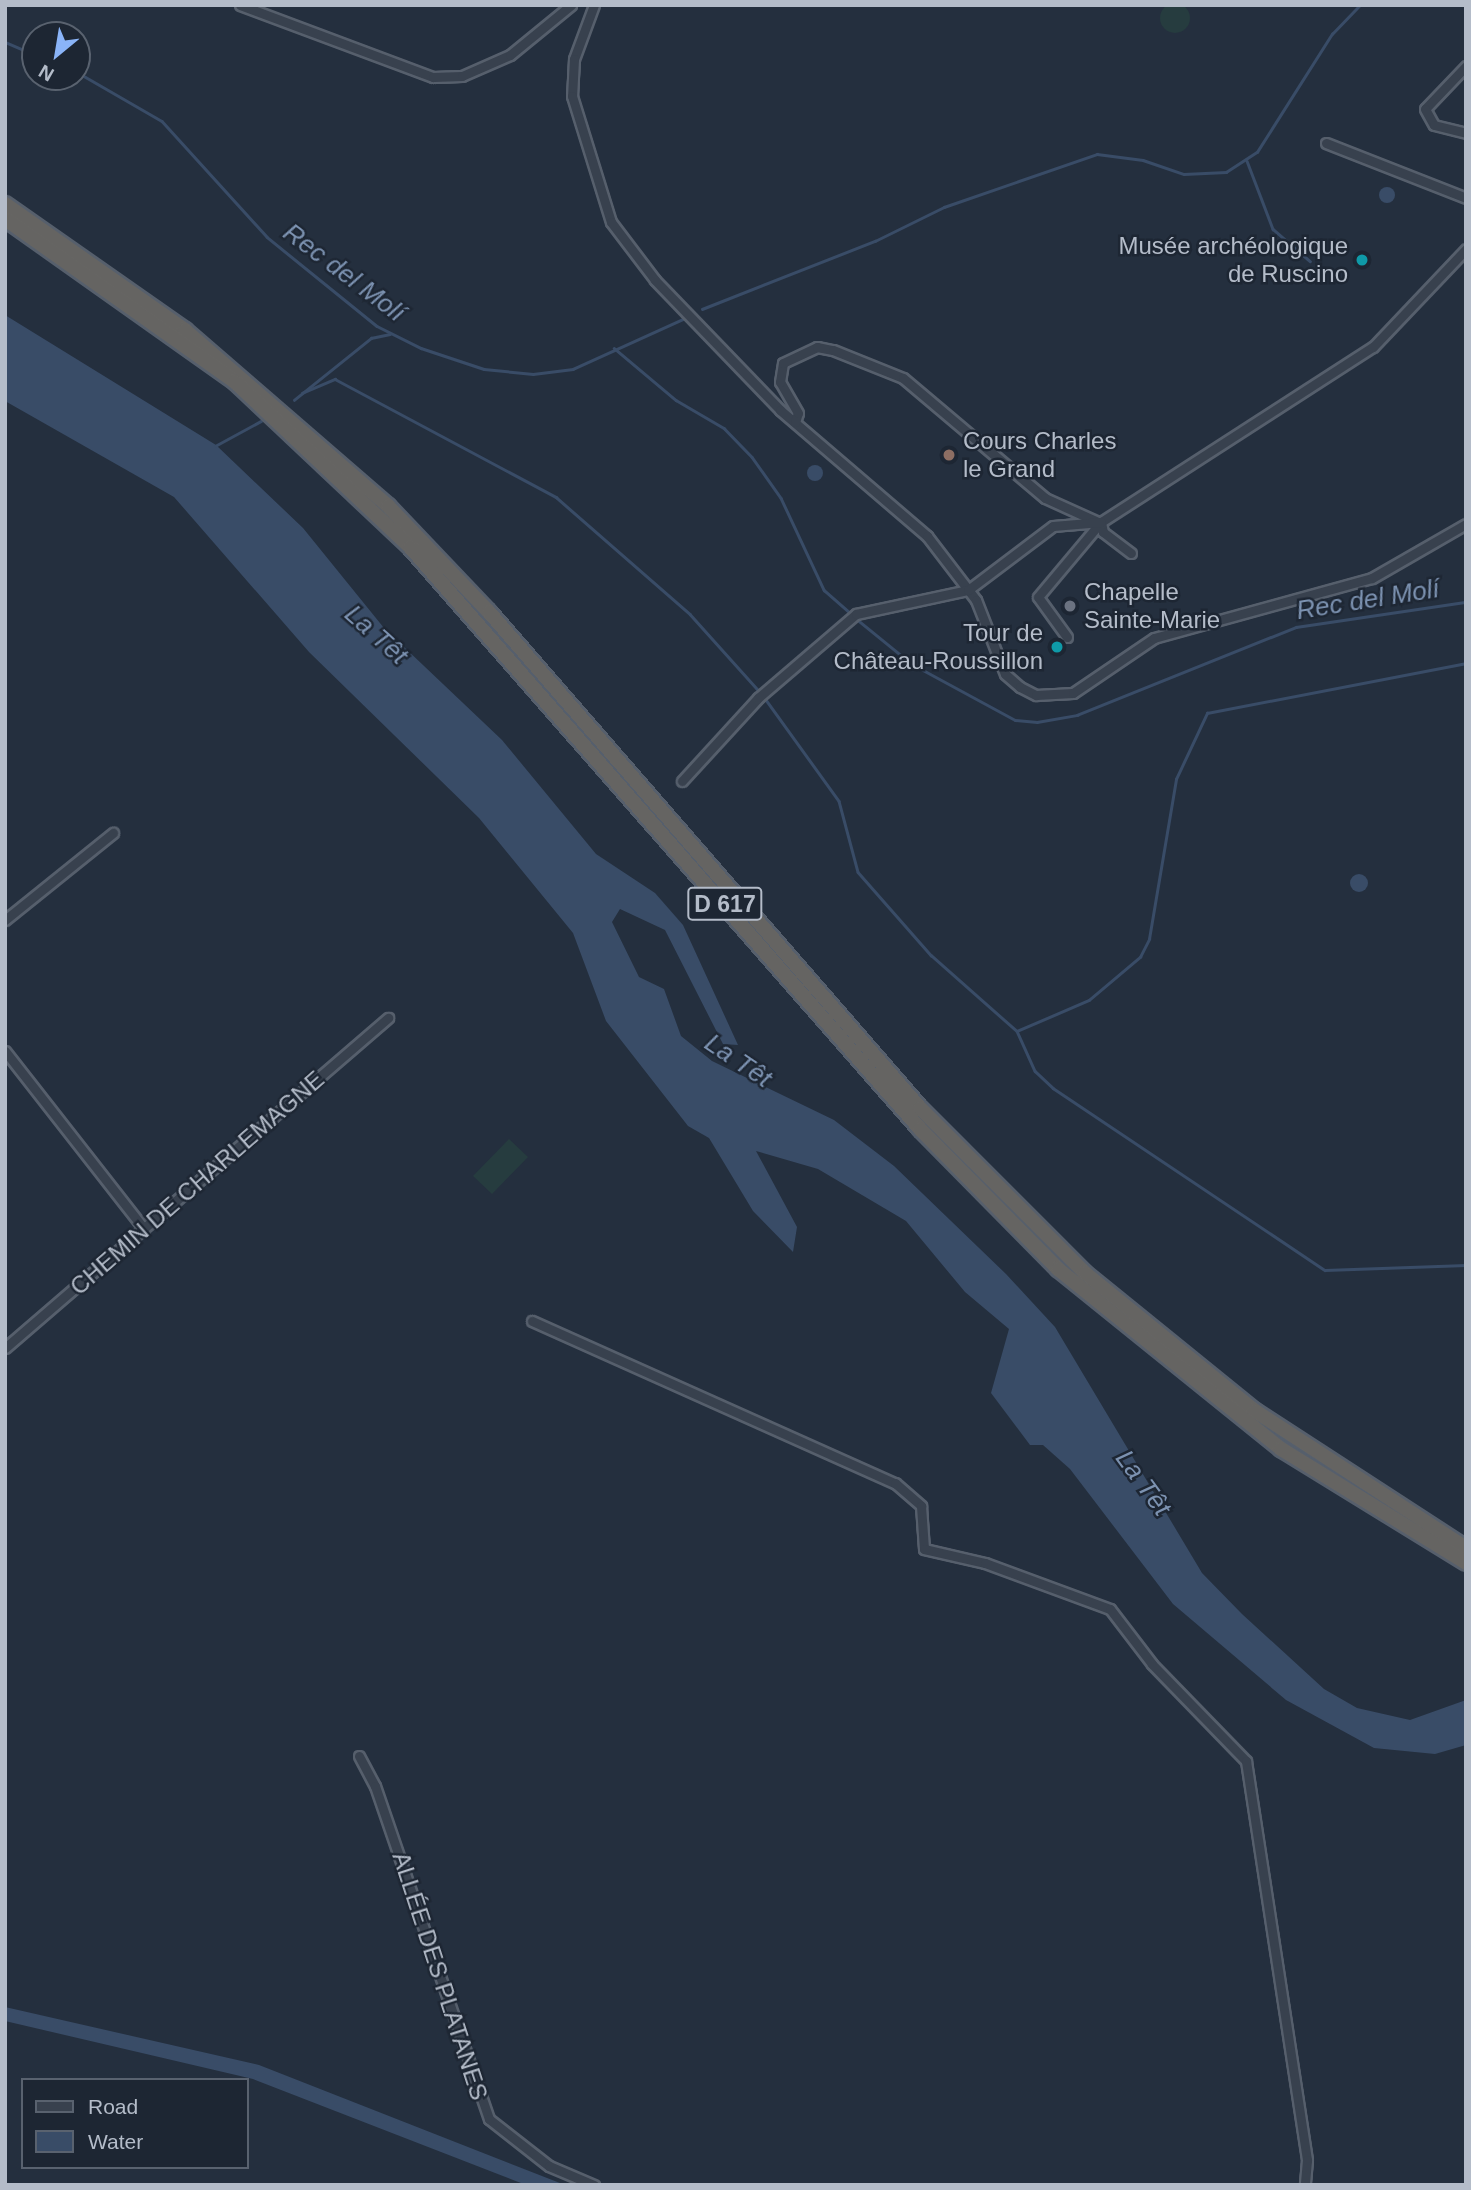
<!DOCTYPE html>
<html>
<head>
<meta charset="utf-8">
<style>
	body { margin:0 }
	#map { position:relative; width:1471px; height:2190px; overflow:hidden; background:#242f3e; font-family:Arial,sans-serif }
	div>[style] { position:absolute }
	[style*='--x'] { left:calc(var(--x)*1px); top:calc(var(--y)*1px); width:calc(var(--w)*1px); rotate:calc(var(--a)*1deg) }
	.green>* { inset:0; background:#263c3f }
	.round { border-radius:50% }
	.water>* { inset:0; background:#394c67 }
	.stream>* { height:2.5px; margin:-1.25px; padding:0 1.25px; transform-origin:1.25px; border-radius:1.25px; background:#394c67 }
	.roads { filter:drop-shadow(2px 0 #565f6c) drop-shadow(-2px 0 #565f6c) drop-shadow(0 2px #565f6c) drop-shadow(0 -2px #565f6c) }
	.minor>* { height:9px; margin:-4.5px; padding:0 4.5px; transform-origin:4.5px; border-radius:4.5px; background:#38414e }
	.trunk>* { height:14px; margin:-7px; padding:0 7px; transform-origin:7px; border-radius:7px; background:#656462 }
	.dots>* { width:19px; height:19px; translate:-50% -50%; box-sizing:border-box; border:4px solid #1d2633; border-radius:50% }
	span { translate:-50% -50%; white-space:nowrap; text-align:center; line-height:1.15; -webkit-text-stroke:5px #1d2633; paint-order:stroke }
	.shield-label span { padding:2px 5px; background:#1d2633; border:2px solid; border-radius:5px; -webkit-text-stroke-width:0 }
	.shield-label { font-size:23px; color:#b4bcc9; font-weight:700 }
	.poi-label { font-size:24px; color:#b4bcc9 }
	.right { translate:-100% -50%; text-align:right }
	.left { translate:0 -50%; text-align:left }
	.street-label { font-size:24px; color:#b4bcc9 }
	.water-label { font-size:26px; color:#7c92b1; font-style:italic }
	.frame { position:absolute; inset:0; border:7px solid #b4bcc9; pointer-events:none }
	.legend { position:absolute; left:21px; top:2078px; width:228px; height:91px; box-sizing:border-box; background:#1d2633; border:2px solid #59626f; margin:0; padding:9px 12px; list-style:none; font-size:21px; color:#b4bcc9 }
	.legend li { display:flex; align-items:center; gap:14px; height:35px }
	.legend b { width:35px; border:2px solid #59626f }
	.north { position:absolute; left:21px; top:21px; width:70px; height:70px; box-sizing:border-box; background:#1d2633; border:2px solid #59626f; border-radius:50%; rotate:210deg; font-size:19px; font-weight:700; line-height:28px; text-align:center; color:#b4bcc9 }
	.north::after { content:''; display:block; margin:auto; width:24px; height:32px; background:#8ab4f8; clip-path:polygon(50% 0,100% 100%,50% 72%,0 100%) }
</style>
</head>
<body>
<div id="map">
	<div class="green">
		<div class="round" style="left:1160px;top:3px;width:30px;height:30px"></div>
		<div style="clip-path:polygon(509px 1139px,528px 1157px,492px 1194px,473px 1176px)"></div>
	</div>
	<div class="water">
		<div class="round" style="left:1379px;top:187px;width:16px;height:16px"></div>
		<div style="clip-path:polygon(5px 315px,216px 445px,303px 528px,384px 628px,502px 740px,596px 854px,655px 893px,683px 925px,738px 1045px,723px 1044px,665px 930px,620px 909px,612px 922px,639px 977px,664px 989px,681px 1036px,712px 1061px,834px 1120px,894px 1166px,1006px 1274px,1055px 1327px,1202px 1573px,1242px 1614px,1324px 1689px,1357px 1708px,1410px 1720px,1466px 1700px,1466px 1745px,1435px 1754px,1374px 1748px,1286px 1700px,1173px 1604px,1070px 1469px,1043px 1445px,1030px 1445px,991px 1393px,1009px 1329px,965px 1292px,906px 1221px,818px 1169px,756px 1151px,797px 1227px,793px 1252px,753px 1211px,709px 1138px,688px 1126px,606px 1021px,573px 933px,479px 818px,309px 652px,174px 497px,5px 401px)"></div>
		<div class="round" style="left:807px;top:465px;width:16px;height:16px"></div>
		<div class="round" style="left:1350px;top:874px;width:18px;height:18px"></div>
		<div style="clip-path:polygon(5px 2007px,259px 2065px,565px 2185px,526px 2185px,253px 2079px,5px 2021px)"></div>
	</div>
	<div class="stream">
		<div style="--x:5;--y:42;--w:33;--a:23"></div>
		<div style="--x:77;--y:72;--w:98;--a:30"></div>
		<div style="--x:162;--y:121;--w:156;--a:47.8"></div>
		<div style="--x:267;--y:237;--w:141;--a:39"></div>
		<div style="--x:377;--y:326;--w:49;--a:26.6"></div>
		<div style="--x:421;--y:348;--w:66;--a:18.4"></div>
		<div style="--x:484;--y:369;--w:49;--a:5.8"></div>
		<div style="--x:533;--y:374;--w:40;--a:-7.1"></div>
		<div style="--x:573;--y:369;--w:123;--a:-24.5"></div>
		<div style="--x:1247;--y:161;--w:73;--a:69.1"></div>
		<div style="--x:1273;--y:229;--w:49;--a:40.9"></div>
		<div style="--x:702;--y:309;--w:186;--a:-21.5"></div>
		<div style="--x:875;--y:241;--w:77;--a:-26.2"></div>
		<div style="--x:944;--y:207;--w:162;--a:-19.1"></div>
		<div style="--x:1097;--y:154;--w:46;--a:7.4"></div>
		<div style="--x:1143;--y:160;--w:43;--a:18.9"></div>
		<div style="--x:1184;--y:174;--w:42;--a:-2.7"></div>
		<div style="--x:1226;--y:172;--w:37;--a:-33"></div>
		<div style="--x:1257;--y:152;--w:140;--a:-57.6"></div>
		<div style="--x:1332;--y:34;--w:40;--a:-46"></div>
		<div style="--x:614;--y:348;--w:81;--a:40"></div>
		<div style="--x:676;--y:400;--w:56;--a:30.3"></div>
		<div style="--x:724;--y:428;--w:40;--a:46"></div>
		<div style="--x:752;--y:457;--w:50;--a:54.7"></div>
		<div style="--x:781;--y:498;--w:102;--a:64.9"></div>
		<div style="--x:824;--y:590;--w:37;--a:41"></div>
		<div style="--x:302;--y:393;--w:36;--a:-23"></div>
		<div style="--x:335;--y:379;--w:251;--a:28.1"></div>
		<div style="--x:556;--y:497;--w:178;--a:41.1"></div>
		<div style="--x:690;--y:614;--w:105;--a:48.1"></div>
		<div style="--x:294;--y:400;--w:99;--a:-38.8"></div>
		<div style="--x:371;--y:338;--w:19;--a:-12"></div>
		<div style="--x:215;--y:446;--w:52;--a:-28.5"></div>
		<div style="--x:859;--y:621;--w:68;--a:39.1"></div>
		<div style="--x:912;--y:664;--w:117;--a:28.5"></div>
		<div style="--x:1015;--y:720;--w:22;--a:5"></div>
		<div style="--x:1037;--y:722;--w:41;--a:-9.9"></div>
		<div style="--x:1077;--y:715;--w:236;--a:-21.9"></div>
		<div style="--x:1296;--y:627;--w:172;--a:-8.4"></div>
		<div style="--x:764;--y:697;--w:128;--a:54.2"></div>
		<div style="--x:839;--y:801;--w:73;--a:75"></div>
		<div style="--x:858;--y:872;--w:111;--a:48.7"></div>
		<div style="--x:931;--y:955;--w:115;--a:41.5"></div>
		<div style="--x:1017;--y:1031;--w:44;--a:65.8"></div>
		<div style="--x:1035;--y:1071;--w:25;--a:43"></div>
		<div style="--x:1053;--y:1088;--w:327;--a:33.8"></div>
		<div style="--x:1325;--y:1270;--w:141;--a:-2"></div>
		<div style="--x:1017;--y:1031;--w:78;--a:-23.3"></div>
		<div style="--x:1089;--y:1000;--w:67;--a:-40.1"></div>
		<div style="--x:1140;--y:957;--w:20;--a:-63"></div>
		<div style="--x:1149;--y:939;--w:162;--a:-80.4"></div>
		<div style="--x:1176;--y:779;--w:73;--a:-64.8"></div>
		<div style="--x:1207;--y:713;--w:264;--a:-10.9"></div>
	</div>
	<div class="roads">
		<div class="minor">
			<div style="--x:240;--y:5;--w:206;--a:20.5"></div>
			<div style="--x:433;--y:77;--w:29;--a:-2"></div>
			<div style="--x:462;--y:76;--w:52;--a:-23.6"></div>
			<div style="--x:510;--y:55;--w:79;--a:-39.3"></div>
			<div style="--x:594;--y:5;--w:58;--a:110.3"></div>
			<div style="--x:574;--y:59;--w:37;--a:93"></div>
			<div style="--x:572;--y:96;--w:132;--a:72.8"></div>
			<div style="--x:611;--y:222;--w:73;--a:52.8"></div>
			<div style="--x:655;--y:280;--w:180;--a:46.1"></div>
			<div style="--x:780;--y:410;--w:194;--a:40.6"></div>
			<div style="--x:927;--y:536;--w:81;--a:52.6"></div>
			<div style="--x:976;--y:600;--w:79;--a:68.6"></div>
			<div style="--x:1005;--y:674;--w:20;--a:41"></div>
			<div style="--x:1020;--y:687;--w:18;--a:27"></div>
			<div style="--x:1036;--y:695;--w:37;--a:-3"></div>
			<div style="--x:1073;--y:693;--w:98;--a:-34.2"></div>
			<div style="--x:1154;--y:638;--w:226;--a:-15.4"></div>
			<div style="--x:1372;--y:578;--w:108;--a:-29.9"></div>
			<div style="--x:1466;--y:66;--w:59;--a:133.6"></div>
			<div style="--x:1425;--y:109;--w:18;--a:61"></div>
			<div style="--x:1434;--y:125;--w:33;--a:14"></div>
			<div style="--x:1326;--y:143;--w:150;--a:21.4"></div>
			<div style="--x:795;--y:422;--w:9;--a:-72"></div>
			<div style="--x:798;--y:413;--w:36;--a:-120"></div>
			<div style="--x:780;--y:382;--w:19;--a:-81"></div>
			<div style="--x:783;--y:363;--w:38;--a:-25"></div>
			<div style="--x:817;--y:347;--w:16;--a:11"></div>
			<div style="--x:833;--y:350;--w:75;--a:21.8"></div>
			<div style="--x:903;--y:378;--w:186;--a:40.2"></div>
			<div style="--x:1045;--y:498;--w:56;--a:24.3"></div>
			<div style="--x:1101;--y:522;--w:10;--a:79"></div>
			<div style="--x:1103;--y:532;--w:35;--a:37"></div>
			<div style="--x:1067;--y:637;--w:49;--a:-125.9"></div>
			<div style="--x:1038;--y:597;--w:98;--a:-50"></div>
			<div style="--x:1101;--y:522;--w:323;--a:-32.8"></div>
			<div style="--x:1373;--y:347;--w:135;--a:-46.5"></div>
			<div style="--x:682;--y:781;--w:113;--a:-47.5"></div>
			<div style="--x:758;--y:698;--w:129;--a:-40.6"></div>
			<div style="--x:856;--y:614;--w:115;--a:-12.1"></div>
			<div style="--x:968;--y:590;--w:106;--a:-37"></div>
			<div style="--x:1053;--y:526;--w:48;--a:-4.8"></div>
			<div style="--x:5;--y:920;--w:139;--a:-38.9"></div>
			<div style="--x:5;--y:1051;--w:226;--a:52"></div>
			<div style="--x:532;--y:1321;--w:398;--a:24.1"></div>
			<div style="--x:895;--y:1483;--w:35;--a:41"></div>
			<div style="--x:921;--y:1506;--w:43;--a:86"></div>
			<div style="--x:924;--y:1549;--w:63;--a:12.9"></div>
			<div style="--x:985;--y:1563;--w:133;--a:20.2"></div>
			<div style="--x:1110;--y:1609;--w:69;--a:52.6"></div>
			<div style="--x:1152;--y:1664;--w:135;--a:45.9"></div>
			<div style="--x:1246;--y:1761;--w:404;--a:81.3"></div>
			<div style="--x:1307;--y:2160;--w:25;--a:95"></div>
			<div style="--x:5;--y:1348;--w:506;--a:-40.75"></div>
			<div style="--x:359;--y:1756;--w:34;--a:62"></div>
			<div style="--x:375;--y:1786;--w:352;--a:71.1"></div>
			<div style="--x:489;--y:2119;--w:76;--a:38.1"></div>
			<div style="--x:549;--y:2166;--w:49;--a:22.9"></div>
		</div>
		<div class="trunk">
			<div style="--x:5;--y:204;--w:220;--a:35"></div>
			<div style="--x:185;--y:330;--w:269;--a:40.9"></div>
			<div style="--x:388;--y:506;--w:146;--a:46.4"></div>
			<div style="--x:489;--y:612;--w:657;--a:49.01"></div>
			<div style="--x:920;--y:1108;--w:233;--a:45"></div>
			<div style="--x:1085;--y:1273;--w:219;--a:39.1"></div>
			<div style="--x:1255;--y:1411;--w:252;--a:33"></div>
			<div style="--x:5;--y:219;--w:282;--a:35.3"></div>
			<div style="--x:235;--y:382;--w:241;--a:43.3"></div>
			<div style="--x:410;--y:547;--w:774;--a:48.77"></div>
			<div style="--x:920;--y:1129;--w:197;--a:45.4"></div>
			<div style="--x:1058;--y:1269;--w:287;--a:38.9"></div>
			<div style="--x:1281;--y:1449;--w:217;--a:31.6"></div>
		</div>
	</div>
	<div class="dots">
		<div style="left:1362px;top:260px;background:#0f9aa8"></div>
		<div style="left:949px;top:455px;background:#8d6e63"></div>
		<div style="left:1070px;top:606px;background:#6b7280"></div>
		<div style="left:1057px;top:647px;background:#0f9aa8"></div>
	</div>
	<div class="shield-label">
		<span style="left:725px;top:904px">D 617</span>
	</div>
	<div class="poi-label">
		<span class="right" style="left:1348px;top:260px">Musée archéologique<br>de Ruscino</span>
		<span class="left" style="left:963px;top:455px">Cours Charles<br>le Grand</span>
		<span class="left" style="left:1084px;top:606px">Chapelle<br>Sainte-Marie</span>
		<span class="right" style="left:1043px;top:647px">Tour de<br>Château-Roussillon</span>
	</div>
	<div class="street-label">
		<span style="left:197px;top:1183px;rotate:-41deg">CHEMIN DE CHARLEMAGNE</span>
		<span style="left:440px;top:1976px;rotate:72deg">ALLÉE DES PLATANES</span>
	</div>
	<div class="water-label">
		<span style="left:344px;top:273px;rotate:37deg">Rec del Molí</span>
		<span style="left:1368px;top:600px;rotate:-9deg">Rec del Molí</span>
		<span style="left:376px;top:635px;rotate:42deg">La Têt</span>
		<span style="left:738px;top:1061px;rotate:34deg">La Têt</span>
		<span style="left:1143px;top:1483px;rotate:54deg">La Têt</span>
	</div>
	<div class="frame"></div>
	<ul class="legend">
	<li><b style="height:9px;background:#38414e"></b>Road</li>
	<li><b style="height:19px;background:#394c67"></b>Water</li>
	</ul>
	<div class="north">N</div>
</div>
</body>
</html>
